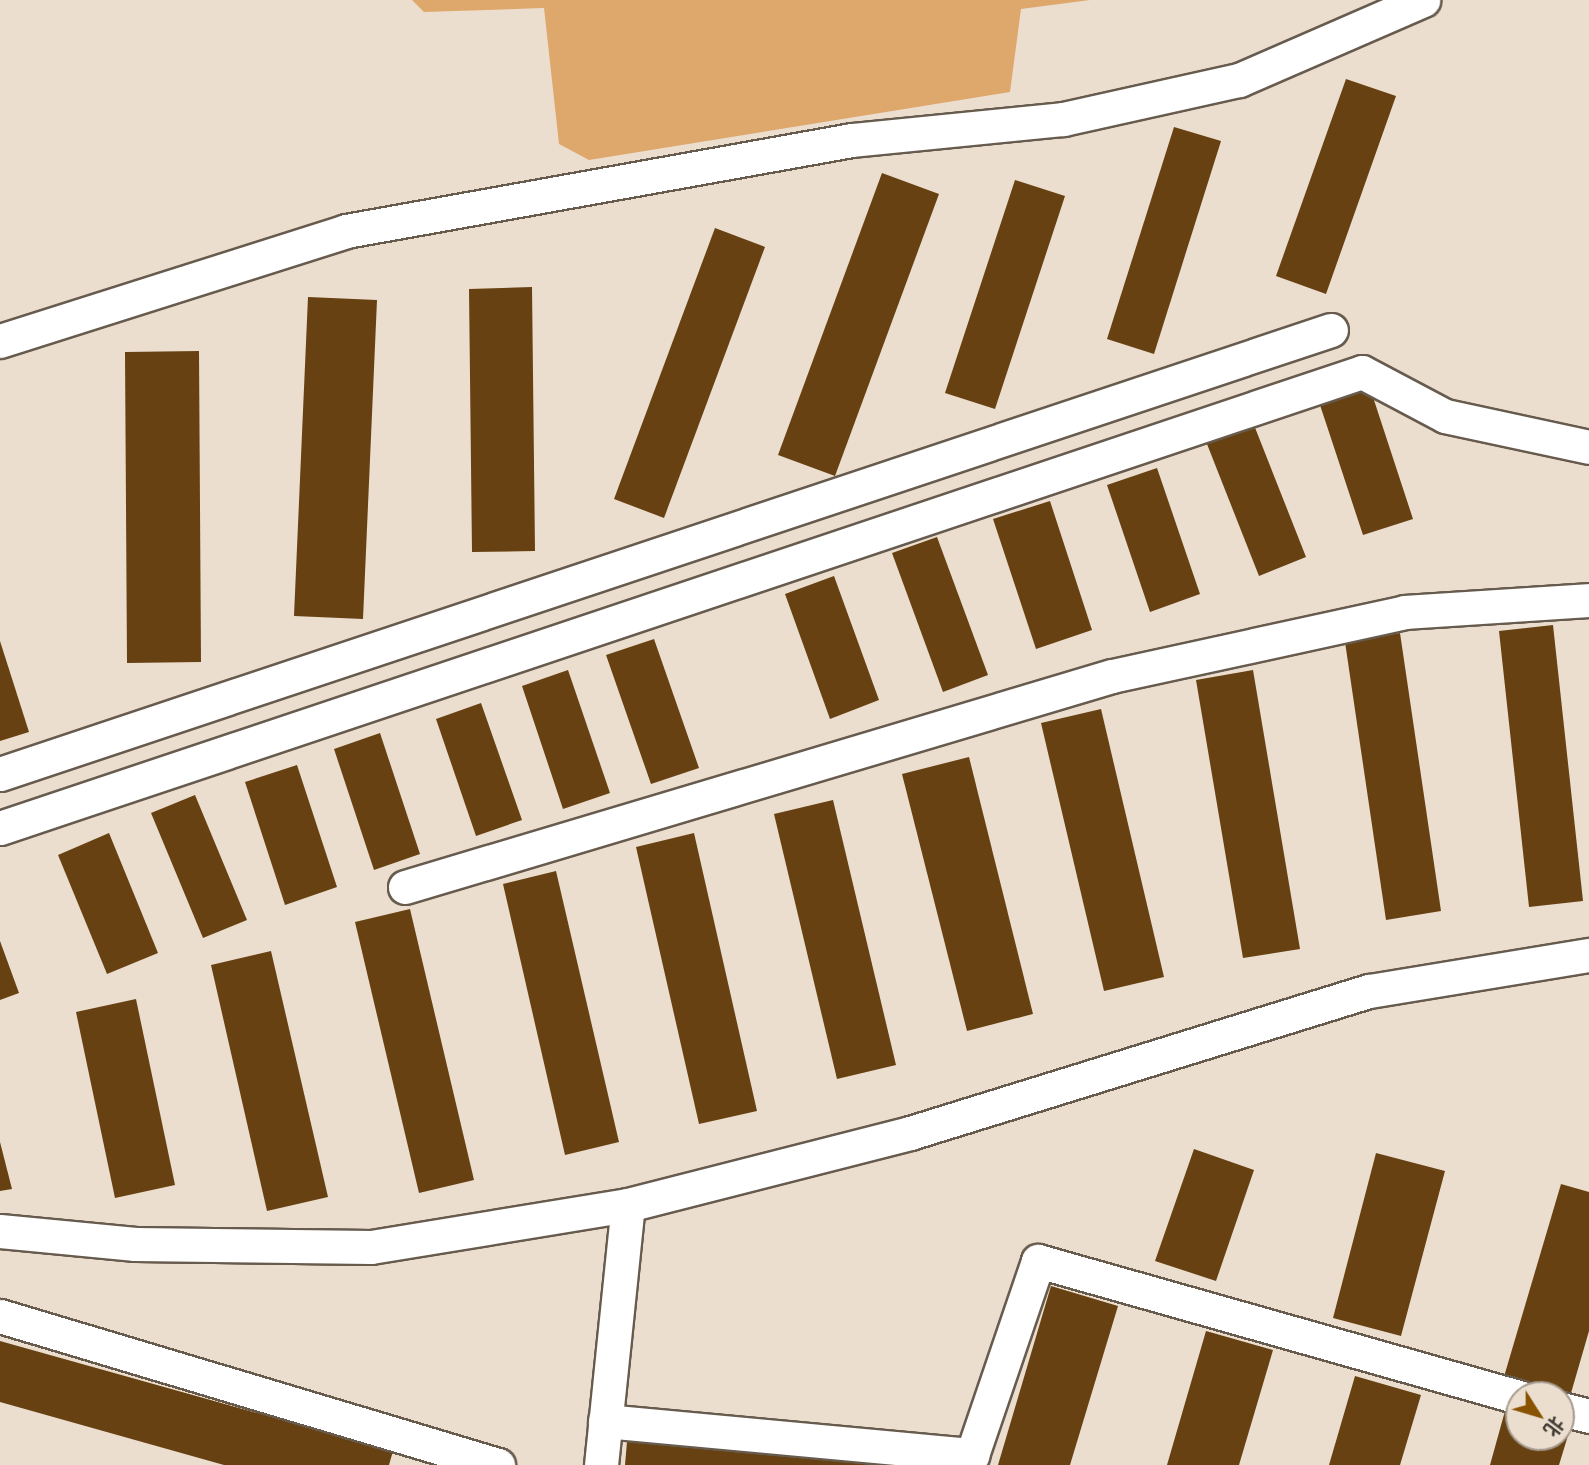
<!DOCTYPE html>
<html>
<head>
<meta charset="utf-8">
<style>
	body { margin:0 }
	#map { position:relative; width:1589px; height:1465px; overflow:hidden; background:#ecdecf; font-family:"Playfair Display","Noto Sans SC",serif }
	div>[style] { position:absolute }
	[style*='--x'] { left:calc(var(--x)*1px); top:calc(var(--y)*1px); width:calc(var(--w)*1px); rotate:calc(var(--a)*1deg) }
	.forest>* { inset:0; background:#dea76c }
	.building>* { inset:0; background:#674112 }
	.roads { filter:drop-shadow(2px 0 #675b4e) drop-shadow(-2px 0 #675b4e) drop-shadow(0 2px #675b4e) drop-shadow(0 -2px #675b4e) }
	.minor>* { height:33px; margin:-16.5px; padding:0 16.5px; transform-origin:16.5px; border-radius:16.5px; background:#fff }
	span { translate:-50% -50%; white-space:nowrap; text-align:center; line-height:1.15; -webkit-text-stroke:7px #ecdecf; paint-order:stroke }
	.north { position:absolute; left:1505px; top:1381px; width:70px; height:70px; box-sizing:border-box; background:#ecdecf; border:2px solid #a79c91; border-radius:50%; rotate:127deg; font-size:19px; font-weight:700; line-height:28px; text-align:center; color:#3f3933 }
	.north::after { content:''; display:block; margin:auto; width:24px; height:32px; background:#885200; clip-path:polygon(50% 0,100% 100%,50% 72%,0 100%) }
</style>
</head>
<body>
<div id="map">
	<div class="forest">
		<div style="clip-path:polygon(412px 0,1090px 0,1021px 9px,1010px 92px,589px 160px,559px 144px,544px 8px,424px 12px)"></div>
	</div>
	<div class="building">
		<div style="clip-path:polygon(1346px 79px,1396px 96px,1326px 294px,1276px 276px)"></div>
		<div style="clip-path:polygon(1174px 127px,1221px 141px,1154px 354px,1107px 339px)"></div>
		<div style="clip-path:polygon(882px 173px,939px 194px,835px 476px,778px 455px)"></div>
		<div style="clip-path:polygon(1015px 180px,1065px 196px,995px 409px,945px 393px)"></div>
		<div style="clip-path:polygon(715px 228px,765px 247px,664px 518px,614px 499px)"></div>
		<div style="clip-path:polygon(532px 287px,535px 551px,472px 552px,469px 289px)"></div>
		<div style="clip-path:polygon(308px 297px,377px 300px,363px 619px,294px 616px)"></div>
		<div style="clip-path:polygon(199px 351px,201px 662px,127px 663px,125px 352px)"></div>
		<div style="clip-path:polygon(1370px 388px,1413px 519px,1363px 535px,1320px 405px)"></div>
		<div style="clip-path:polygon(1252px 420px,1306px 557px,1259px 576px,1205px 439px)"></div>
		<div style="clip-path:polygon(1157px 468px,1200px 594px,1150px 612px,1107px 485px)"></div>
		<div style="clip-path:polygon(1050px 501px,1092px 630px,1036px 649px,993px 519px)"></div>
		<div style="clip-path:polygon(937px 537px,988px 675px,943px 692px,892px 553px)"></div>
		<div style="clip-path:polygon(834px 576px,879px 700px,830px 719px,785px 594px)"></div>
		<div style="clip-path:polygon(1553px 625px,1583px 901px,1529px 907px,1499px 631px)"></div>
		<div style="clip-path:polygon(1400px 633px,1441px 911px,1386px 920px,1345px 642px)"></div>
		<div style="clip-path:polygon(654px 639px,699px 768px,651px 784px,606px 655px)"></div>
		<div style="clip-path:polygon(0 641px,29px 732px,0 741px)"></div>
		<div style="clip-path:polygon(568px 670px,610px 793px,563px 809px,522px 686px)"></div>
		<div style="clip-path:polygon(1253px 670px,1300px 949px,1243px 958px,1196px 680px)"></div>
		<div style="clip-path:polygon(481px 703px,522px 820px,476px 836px,436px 719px)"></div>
		<div style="clip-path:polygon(1101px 709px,1164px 977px,1104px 991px,1041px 723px)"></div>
		<div style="clip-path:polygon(380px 733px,420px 854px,374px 870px,334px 749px)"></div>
		<div style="clip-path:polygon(969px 757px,1033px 1014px,967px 1031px,902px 774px)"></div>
		<div style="clip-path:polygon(297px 765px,337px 887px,285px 905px,245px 782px)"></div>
		<div style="clip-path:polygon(195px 795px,247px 920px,203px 938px,151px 813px)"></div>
		<div style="clip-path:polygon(833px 800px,896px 1065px,837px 1079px,774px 814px)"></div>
		<div style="clip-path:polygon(109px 833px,158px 953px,107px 974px,58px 855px)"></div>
		<div style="clip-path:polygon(694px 833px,757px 1111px,699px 1124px,636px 847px)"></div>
		<div style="clip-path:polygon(556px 871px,619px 1142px,565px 1155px,503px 884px)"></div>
		<div style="clip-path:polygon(410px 909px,474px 1180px,419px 1193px,355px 922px)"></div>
		<div style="clip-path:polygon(0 941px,19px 993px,0 1000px)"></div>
		<div style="clip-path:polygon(271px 951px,328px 1197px,267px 1211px,211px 965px)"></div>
		<div style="clip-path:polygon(136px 999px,175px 1185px,115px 1198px,76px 1012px)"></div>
		<div style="clip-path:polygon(0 1142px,12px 1189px,0 1191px)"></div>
		<div style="clip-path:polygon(1194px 1149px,1254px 1170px,1216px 1281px,1155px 1261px)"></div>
		<div style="clip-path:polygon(1376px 1153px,1445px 1171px,1401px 1336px,1333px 1318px)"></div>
		<div style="clip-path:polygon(1561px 1184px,1589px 1192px,1589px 1331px,1569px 1400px,1503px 1380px)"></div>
		<div style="clip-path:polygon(1051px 1286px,1118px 1306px,1070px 1465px,998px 1465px)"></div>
		<div style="clip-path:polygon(1206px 1331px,1273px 1350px,1239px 1465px,1167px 1465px)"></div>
		<div style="clip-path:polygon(0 1341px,393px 1451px,389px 1465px,224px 1465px,0 1402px)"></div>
		<div style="clip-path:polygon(1355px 1376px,1421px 1395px,1400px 1465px,1329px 1465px)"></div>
		<div style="clip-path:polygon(1505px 1411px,1519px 1415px,1519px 1437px,1561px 1437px,1561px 1427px,1570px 1429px,1559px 1465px,1490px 1465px)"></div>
		<div style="clip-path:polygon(628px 1430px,910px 1465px,625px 1465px)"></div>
	</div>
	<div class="roads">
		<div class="minor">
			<div style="--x:0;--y:341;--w:363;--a:-17.6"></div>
			<div style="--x:346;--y:231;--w:514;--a:-10.2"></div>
			<div style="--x:852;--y:140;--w:212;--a:-5.7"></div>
			<div style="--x:1063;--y:119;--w:180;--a:-12.5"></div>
			<div style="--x:1239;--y:80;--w:201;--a:-23.5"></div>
			<div style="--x:0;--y:774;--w:1403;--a:-18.45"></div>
			<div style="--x:0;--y:828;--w:1436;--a:-18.51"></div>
			<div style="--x:1362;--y:372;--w:94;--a:27.9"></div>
			<div style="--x:1445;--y:416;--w:147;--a:12.1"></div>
			<div style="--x:405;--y:887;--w:738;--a:-16.62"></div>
			<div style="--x:1112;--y:676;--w:300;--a:-12.3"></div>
			<div style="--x:1405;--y:612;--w:184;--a:-3.7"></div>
			<div style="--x:0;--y:1231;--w:136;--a:5.5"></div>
			<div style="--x:135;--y:1244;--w:236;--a:0.7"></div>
			<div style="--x:371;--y:1247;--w:260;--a:-9.3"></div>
			<div style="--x:628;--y:1205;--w:291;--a:-14.3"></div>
			<div style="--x:910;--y:1133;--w:480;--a:-17.2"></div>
			<div style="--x:1369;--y:991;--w:223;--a:-9.3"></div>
			<div style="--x:0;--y:1316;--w:520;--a:16.66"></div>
			<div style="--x:1561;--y:1409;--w:29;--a:14"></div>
			<div style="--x:605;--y:1421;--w:369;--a:5.3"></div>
			<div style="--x:972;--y:1455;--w:205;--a:-71.2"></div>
			<div style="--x:1038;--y:1261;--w:500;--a:15.8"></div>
			<div style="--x:601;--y:1465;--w:261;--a:-84.1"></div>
		</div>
	</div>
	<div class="north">北</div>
</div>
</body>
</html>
